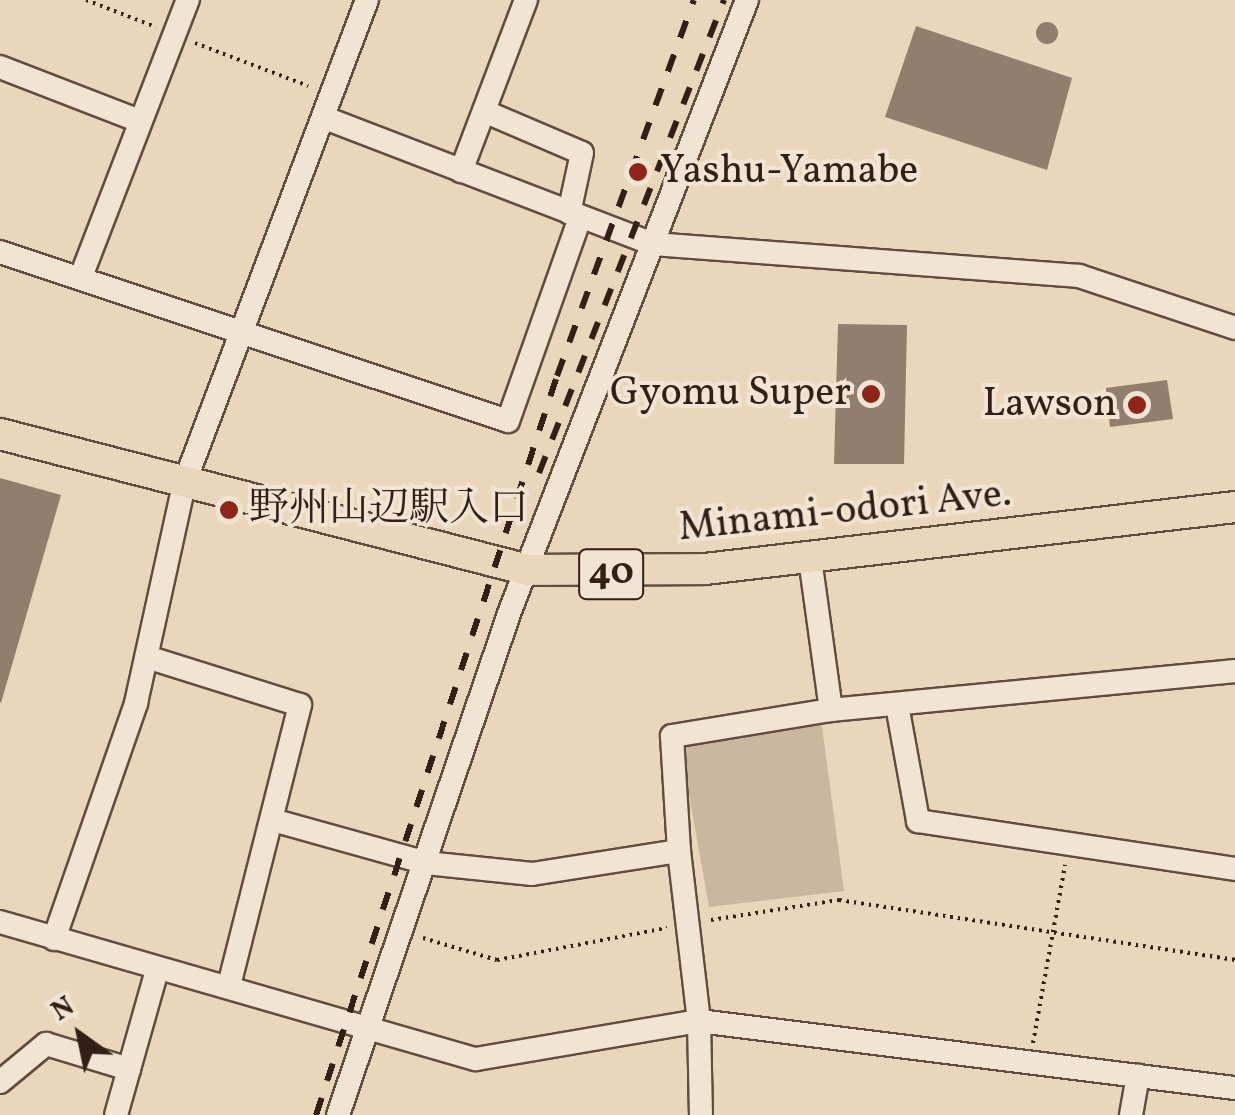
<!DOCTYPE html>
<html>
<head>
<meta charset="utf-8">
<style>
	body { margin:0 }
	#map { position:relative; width:1235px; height:1115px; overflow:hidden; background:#ead6bb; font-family:Vollkorn,"Noto Serif JP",serif }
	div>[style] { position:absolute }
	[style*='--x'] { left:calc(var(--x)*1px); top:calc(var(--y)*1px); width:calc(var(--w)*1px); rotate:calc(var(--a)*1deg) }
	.green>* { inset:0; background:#cbb79f }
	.building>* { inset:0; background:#927e6c }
	.round { border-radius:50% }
	.path>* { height:4px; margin-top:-2px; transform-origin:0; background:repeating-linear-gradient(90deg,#331f16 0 2.5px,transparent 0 7.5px) }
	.roads { filter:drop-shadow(2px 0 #614d3f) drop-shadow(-2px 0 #614d3f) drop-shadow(0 2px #614d3f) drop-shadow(0 -2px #614d3f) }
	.minor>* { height:22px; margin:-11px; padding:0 11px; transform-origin:11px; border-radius:11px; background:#f1e4d3 }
	.major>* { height:30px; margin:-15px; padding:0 15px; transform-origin:15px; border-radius:15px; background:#ead6bb }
	.rail>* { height:6px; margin-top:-3px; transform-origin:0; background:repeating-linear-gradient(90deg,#331f16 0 18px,transparent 0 36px) }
	.dots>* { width:28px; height:28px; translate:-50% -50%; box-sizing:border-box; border:5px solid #f1e4d3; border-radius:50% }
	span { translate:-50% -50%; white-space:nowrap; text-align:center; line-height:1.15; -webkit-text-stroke:8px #f1e4d3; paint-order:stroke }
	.shield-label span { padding:2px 8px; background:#f1e4d3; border:2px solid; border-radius:8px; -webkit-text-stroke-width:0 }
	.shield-label { font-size:38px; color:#331f16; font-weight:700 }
	.poi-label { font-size:40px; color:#331f16 }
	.left { translate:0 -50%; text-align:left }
	.right { translate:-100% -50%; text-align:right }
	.street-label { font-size:40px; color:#331f16 }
	.north { position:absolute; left:30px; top:985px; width:100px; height:100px; -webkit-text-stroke:8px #f1e4d3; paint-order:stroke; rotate:327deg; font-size:28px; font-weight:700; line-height:40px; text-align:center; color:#331f16 }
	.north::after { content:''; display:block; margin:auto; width:35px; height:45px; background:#331f16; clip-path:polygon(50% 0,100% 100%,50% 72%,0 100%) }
</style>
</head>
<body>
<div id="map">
	<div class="green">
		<div style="clip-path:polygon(821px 719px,844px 891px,709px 907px,680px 744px)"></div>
	</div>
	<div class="building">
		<div class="round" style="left:1036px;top:22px;width:22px;height:22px"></div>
		<div style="clip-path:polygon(916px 26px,1072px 78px,1047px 170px,885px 117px)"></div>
		<div style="clip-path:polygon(838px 324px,907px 325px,904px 464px,834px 464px)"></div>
		<div style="clip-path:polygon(1167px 380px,1173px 419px,1110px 427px,1106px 388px)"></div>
		<div style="clip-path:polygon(0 478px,61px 495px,1px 703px,0 702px)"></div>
	</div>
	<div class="path">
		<div style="--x:86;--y:0;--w:75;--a:21.1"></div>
		<div style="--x:195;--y:43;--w:121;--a:20.8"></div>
		<div style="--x:711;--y:920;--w:130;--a:-8.9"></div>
		<div style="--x:839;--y:900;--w:401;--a:8.6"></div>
		<div style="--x:423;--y:938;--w:77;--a:16.6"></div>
		<div style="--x:497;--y:960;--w:173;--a:-10.7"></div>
		<div style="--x:1033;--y:1043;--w:181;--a:-79.8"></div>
	</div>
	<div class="roads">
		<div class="minor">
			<div style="--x:0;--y:67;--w:149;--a:21.2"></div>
			<div style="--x:486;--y:112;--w:104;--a:23.1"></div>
			<div style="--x:582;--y:153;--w:61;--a:102.2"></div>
			<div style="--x:325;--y:118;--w:352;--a:21"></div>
			<div style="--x:654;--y:244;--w:426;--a:4.3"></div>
			<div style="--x:1079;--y:276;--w:164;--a:18.4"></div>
			<div style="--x:461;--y:171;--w:183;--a:-69.2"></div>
			<div style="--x:0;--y:252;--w:535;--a:18.4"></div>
			<div style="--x:508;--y:421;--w:215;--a:-70.5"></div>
			<div style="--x:82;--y:274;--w:294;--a:-68.9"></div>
			<div style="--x:147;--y:657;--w:160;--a:17.4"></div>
			<div style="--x:300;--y:705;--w:290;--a:104.2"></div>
			<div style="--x:897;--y:705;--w:118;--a:79.7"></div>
			<div style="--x:918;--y:821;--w:321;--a:8.6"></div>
			<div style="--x:831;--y:710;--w:406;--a:-5.5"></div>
			<div style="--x:276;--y:821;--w:156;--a:15.6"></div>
			<div style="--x:426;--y:863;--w:107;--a:5.9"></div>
			<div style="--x:532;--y:874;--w:149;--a:-8.9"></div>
			<div style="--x:679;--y:851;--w:171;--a:83.3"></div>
			<div style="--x:699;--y:1021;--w:540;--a:7.13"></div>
			<div style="--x:679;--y:851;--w:115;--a:-93.5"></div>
			<div style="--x:672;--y:736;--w:161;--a:-9.3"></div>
			<div style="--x:831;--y:710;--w:153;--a:-97.9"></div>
			<div style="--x:0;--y:922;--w:495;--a:16.1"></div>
			<div style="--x:476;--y:1059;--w:226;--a:-9.7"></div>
			<div style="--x:699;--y:1021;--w:94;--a:88.8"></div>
			<div style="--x:54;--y:939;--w:250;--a:-70.8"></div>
			<div style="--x:136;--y:703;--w:224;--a:-77.6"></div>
			<div style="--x:184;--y:484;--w:517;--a:-69.29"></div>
			<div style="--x:0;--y:1082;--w:60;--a:-39.6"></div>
			<div style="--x:46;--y:1044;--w:87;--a:16.8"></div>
			<div style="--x:116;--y:1115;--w:151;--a:-74.2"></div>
			<div style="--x:338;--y:1115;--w:533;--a:-71.16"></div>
			<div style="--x:510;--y:611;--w:655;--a:-68.8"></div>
			<div style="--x:1131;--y:1115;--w:40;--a:-80"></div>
		</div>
		<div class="major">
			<div style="--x:0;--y:434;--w:545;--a:14.44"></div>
			<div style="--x:528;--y:570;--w:177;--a:-0.3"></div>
			<div style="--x:705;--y:569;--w:534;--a:-6.67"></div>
		</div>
	</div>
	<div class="rail">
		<div style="--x:539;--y:473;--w:508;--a:-68.64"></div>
		<div style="--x:316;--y:1115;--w:777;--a:-71.94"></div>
		<div style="--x:557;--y:376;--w:400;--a:-70"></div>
	</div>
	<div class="dots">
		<div style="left:638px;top:172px;background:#8f2418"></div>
		<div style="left:871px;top:394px;background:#8f2418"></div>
		<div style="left:1137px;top:405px;background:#8f2418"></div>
		<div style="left:229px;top:510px;background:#8f2418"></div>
	</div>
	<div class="shield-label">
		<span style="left:611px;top:574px">40</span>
	</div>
	<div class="poi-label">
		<span class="left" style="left:660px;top:172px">Yashu-Yamabe</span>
		<span class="right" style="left:851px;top:394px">Gyomu Super</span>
		<span class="right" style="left:1117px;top:405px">Lawson</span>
		<span class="left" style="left:249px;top:510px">野州山辺駅入口</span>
	</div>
	<div class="street-label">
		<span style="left:845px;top:512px;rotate:-6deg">Minami-odori Ave.</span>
	</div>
	<div class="north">N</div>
</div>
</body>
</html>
